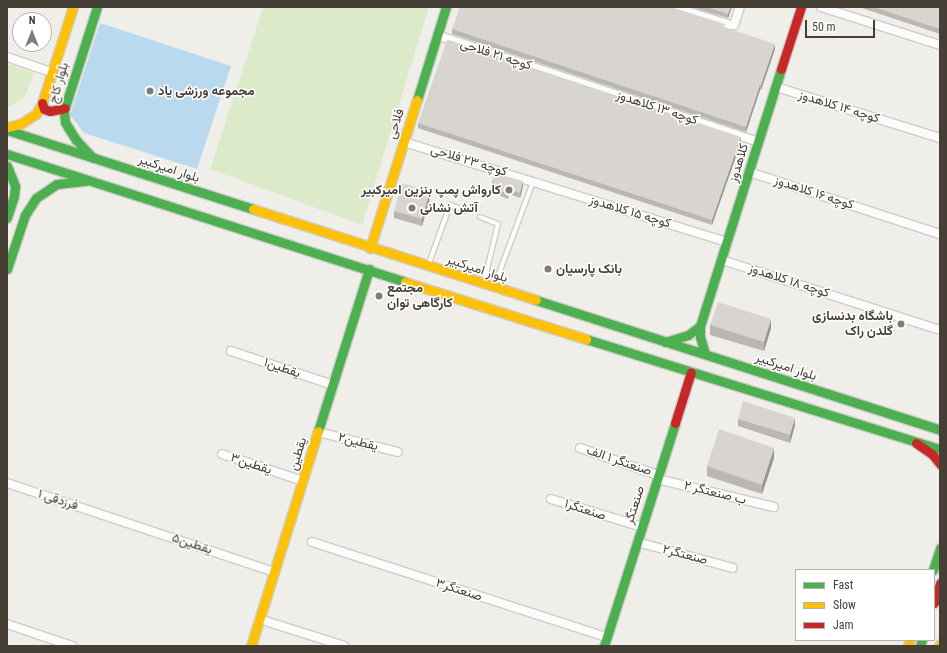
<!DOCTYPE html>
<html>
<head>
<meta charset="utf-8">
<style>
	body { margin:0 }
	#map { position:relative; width:947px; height:653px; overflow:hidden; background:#f0eee9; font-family:"Roboto Condensed",Vazirmatn,sans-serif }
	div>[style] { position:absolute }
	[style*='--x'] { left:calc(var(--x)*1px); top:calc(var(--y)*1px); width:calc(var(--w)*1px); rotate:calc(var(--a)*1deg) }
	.green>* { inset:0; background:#ddeac9 }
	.water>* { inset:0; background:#b9d9ee }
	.roads { filter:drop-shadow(1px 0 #ceccc7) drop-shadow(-1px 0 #ceccc7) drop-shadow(0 1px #ceccc7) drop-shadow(0 -1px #ceccc7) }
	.lane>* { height:4px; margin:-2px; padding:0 2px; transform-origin:2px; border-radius:2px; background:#fdfcfc }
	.street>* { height:8px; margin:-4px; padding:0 4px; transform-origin:4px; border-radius:4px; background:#fdfcfc }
	.fast>* { height:9px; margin:-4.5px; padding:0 4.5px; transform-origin:4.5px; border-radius:4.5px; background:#4caf50 }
	.slow>* { height:9px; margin:-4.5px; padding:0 4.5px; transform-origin:4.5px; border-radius:4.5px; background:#ffc107 }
	.jam>* { height:9px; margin:-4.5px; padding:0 4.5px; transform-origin:4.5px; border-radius:4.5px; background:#c62828 }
	.wall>* { inset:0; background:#bab7b3 }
	.shaded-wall>* { inset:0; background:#979592 }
	.building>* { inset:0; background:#d8d5d0 }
	.dots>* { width:11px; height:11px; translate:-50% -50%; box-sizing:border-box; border:2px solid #fff; border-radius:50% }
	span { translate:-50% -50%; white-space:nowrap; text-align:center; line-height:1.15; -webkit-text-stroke:3px #fff; paint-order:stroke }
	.street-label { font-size:13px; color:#463f35 }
	.poi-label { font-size:13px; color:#463f35; font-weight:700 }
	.left { translate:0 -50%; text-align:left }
	.right { translate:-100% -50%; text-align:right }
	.frame { position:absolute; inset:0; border:8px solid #463f35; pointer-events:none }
	.legend { position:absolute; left:795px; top:569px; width:140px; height:72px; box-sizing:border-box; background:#fff; border:1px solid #b5b2ae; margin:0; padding:5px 7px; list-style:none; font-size:12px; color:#463f35 }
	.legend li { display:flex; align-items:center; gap:8px; height:20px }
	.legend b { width:20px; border:1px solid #b5b2ae }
	.north { position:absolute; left:12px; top:12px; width:40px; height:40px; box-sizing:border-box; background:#fff; border:1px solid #b5b2ae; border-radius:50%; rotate:0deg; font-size:11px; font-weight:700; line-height:16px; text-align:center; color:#463f35 }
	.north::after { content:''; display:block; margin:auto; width:14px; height:18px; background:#827c74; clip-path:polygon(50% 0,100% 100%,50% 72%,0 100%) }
	.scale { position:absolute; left:805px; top:20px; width:70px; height:18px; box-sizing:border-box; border:2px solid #463f35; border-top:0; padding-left:5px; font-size:12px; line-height:14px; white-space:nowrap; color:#463f35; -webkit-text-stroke:3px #fff; paint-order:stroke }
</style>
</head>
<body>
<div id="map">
	<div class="green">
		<div style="clip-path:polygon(263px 7px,429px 7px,362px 225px,210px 169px)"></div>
		<div style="clip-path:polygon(7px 64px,34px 73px,25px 97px,9px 107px,7px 106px)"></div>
	</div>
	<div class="water">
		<div style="clip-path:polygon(100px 23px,231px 66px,197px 169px,84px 133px,70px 115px)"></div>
	</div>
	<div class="roads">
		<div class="lane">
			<div style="--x:480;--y:217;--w:19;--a:21"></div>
			<div style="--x:498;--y:224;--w:60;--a:103.6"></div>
			<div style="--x:429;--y:263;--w:62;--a:-70.1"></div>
			<div style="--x:450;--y:205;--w:18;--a:19"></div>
			<div style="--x:495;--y:284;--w:109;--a:-69.6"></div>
		</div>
		<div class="street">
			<div style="--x:673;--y:7;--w:61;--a:17.2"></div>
			<div style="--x:731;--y:25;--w:3;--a:0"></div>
			<div style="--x:734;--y:25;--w:19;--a:-72"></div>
			<div style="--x:821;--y:7;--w:125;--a:17.7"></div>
			<div style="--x:437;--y:35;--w:339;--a:18.4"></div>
			<div style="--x:7;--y:57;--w:46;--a:18.8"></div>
			<div style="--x:776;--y:87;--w:172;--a:17.3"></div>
			<div style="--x:404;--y:142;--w:339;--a:17.2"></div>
			<div style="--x:749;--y:172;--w:201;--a:18"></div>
			<div style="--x:722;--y:260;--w:229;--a:17.8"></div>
			<div style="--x:231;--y:351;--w:108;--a:18.4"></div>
			<div style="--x:318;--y:432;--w:82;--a:14"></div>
			<div style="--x:580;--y:448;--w:83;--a:19.1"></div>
			<div style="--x:222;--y:454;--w:85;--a:18.4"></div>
			<div style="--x:657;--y:479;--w:120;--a:13.5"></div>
			<div style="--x:7;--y:483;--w:281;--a:18.4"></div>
			<div style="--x:551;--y:499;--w:95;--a:17.1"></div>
			<div style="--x:312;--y:542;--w:310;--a:17.9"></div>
			<div style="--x:637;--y:542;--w:99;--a:15.2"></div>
			<div style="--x:259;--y:619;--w:89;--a:17.6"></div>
			<div style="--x:7;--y:624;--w:69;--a:18.7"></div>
		</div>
		<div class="fast">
			<div style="--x:417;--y:100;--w:97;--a:-72.7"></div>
			<div style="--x:7;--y:130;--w:258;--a:17.8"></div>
			<div style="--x:7;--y:154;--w:418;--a:17.8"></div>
			<div style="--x:93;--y:158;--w:25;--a:-133"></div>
			<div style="--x:76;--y:140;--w:13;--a:-122"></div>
			<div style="--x:69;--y:129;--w:8;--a:-120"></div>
			<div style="--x:65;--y:122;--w:12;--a:-95"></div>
			<div style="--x:64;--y:110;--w:108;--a:-72.2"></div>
			<div style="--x:7;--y:166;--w:22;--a:68"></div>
			<div style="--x:15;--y:186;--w:10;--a:96"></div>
			<div style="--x:14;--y:196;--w:23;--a:108"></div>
			<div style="--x:7;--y:269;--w:57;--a:-71.6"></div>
			<div style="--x:25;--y:215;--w:20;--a:-57"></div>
			<div style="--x:36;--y:198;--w:25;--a:-34"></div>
			<div style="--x:57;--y:184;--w:28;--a:-6"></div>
			<div style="--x:536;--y:300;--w:424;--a:17.8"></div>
			<div style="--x:586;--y:339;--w:371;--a:17.3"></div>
			<div style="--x:665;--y:342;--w:24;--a:-17"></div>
			<div style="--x:688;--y:335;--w:15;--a:-37"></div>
			<div style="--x:705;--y:354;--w:18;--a:-106"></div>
			<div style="--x:700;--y:337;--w:11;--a:-90"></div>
			<div style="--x:700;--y:326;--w:269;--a:-72.5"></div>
			<div style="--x:318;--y:431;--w:170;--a:-72.5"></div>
			<div style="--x:933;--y:570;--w:23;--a:-72"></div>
			<div style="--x:604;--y:646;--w:234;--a:-72.3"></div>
			<div style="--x:920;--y:646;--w:6;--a:-72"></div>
		</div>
		<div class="slow">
			<div style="--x:7;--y:127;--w:13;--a:-13"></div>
			<div style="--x:20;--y:124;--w:19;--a:-32"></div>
			<div style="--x:36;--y:114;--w:13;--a:-61"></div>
			<div style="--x:42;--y:103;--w:101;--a:-72.1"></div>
			<div style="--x:253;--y:209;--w:297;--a:17.8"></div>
			<div style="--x:370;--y:248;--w:155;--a:-72.4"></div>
			<div style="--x:405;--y:282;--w:190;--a:17.5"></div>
			<div style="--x:251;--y:646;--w:225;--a:-72.7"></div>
			<div style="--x:908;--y:646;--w:6;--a:-72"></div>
			<div style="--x:939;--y:646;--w:2;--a:-63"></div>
		</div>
		<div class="jam">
			<div style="--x:781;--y:69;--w:65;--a:-72.1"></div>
			<div style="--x:42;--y:103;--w:6;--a:72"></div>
			<div style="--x:44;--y:109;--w:6;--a:18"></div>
			<div style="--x:50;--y:111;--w:15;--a:-11"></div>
			<div style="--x:675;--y:423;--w:53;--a:-72.6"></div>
			<div style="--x:916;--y:443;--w:19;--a:35"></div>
			<div style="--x:932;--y:454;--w:13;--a:51"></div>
			<div style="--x:934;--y:603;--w:21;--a:-73"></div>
		</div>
	</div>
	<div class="wall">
		<div style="clip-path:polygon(691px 7px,732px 7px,728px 18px)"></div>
		<div style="clip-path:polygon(859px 7px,940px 7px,940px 34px)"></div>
		<div style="clip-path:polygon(725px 28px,775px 49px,761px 90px,760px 90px,746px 132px,452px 34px,452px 29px)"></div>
		<div style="clip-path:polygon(418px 123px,741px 142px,712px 225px,418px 128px)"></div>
		<div style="clip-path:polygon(492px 180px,523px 186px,520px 198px,509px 194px,508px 199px,501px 196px,492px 185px)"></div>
		<div style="clip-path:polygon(430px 198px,422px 226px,394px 218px,394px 211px)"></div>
		<div style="clip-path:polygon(710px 325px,771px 328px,764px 351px,710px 335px)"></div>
		<div style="clip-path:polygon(738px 419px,795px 425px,790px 443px,738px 426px)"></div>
		<div style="clip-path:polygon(774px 458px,762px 494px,707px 476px,707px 466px)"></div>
	</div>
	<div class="shaded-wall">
		<div style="clip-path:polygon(731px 7px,732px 7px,728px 18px,728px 14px)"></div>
		<div style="clip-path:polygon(775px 44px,775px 49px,761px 90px,761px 85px)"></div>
		<div style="clip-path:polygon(760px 85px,760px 90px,746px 132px,746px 127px)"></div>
		<div style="clip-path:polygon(741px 137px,741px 142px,712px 225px,712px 220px)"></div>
		<div style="clip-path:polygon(523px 181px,523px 186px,520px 198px,520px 193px)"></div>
		<div style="clip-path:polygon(430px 191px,430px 198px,422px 226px,422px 219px)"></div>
		<div style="clip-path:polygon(771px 319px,771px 328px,764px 351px,764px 342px)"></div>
		<div style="clip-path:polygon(795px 418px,795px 425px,790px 443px,790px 435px)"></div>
		<div style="clip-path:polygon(774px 448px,774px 458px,762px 494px,762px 485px)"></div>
	</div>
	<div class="building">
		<div style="clip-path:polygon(460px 7px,671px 7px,725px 24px,724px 27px,775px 44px,761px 85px,760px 85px,746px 127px,452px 29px)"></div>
		<div style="clip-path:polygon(707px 7px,731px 7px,728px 14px)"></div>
		<div style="clip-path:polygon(874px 7px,940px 7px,940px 29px)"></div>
		<div style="clip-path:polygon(447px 40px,449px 40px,741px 137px,712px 220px,418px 123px)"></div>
		<div style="clip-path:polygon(495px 173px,523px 181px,520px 193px,509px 189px,508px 194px,501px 191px,492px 180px)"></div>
		<div style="clip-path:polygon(402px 183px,430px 191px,422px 219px,394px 211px)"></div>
		<div style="clip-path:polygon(718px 302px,771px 319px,764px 342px,710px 325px)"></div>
		<div style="clip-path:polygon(743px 401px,795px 418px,790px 435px,738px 419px)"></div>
		<div style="clip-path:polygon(719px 429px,774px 448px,762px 485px,707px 466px)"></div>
	</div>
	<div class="dots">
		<div style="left:150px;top:91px;background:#827c74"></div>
		<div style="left:509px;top:190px;background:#827c74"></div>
		<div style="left:412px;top:208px;background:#827c74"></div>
		<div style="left:548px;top:269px;background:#827c74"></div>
		<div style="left:379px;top:296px;background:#827c74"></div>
		<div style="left:901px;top:324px;background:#827c74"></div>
	</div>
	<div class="street-label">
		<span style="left:496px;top:55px;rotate:18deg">کوچه ۲۱ فلاحی</span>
		<span style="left:59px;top:83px;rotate:-74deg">بلوار کاج</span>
		<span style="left:839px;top:107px;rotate:17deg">کوچه ۱۴ کلاهدوز</span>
		<span style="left:657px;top:108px;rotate:18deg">کوچه ۱۳ کلاهدوز</span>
		<span style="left:396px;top:124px;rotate:-73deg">فلاحی</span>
		<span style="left:469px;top:161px;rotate:17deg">کوچه ۲۳ فلاحی</span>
		<span style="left:739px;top:163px;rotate:-73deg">کلاهدوز</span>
		<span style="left:169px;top:169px;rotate:18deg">بلوار امیرکبیر</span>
		<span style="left:814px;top:193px;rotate:18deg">کوچه ۱۶ کلاهدوز</span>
		<span style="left:630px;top:212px;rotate:17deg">کوچه ۱۵ کلاهدوز</span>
		<span style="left:477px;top:269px;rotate:18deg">بلوار امیرکبیر</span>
		<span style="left:789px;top:281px;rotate:18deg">کوچه ۱۸ کلاهدوز</span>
		<span style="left:786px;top:367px;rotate:18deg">بلوار امیرکبیر</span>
		<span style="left:282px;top:368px;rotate:19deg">یقطین۱</span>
		<span style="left:358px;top:442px;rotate:14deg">یقطین۲</span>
		<span style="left:298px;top:454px;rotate:-73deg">یقطین</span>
		<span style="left:619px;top:461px;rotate:19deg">صنعتگر ۱ الف</span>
		<span style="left:251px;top:464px;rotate:18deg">یقطین۳</span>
		<span style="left:715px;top:493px;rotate:14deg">۲ ب صنعتگر</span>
		<span style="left:58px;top:500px;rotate:18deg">فرزدقی ۱</span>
		<span style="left:635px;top:505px;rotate:-72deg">صنعتگر</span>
		<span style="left:585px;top:510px;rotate:18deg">صنعتگر۱</span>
		<span style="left:192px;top:544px;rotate:18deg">یقطین۵</span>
		<span style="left:685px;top:555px;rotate:15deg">صنعتگر۲</span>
		<span style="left:459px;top:590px;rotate:18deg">صنعتگر۳</span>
	</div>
	<div class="poi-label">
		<span class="left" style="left:158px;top:91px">مجموعه ورزشی یاد</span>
		<span class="right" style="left:501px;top:190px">کارواش پمپ بنزین امیرکبیر</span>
		<span class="left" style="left:420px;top:208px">آتش نشانی</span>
		<span class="left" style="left:556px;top:269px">بانک پارسیان</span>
		<span class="left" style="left:387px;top:296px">مجتمع<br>کارگاهی توان</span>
		<span class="right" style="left:893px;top:324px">باشگاه بدنسازی<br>گلدن راک</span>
	</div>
	<div class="frame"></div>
	<ul class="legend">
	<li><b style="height:5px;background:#4caf50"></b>Fast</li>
	<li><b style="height:5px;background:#ffc107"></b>Slow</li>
	<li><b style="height:5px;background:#c62828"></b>Jam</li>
	</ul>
	<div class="north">N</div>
	<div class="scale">50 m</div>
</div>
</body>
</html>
